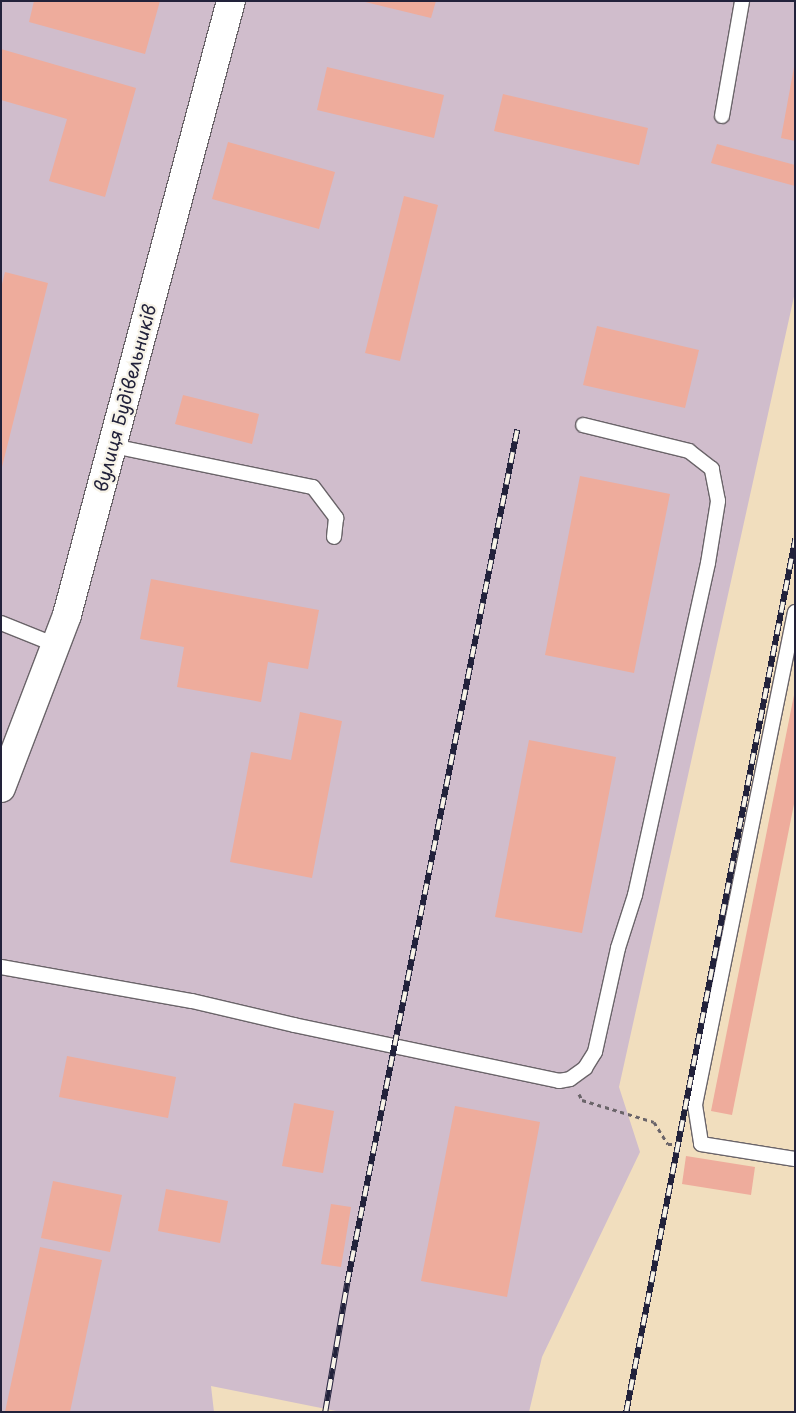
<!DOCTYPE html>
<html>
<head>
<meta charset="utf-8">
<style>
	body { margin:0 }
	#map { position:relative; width:796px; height:1413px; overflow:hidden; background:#f1debe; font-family:"Playpen Sans",sans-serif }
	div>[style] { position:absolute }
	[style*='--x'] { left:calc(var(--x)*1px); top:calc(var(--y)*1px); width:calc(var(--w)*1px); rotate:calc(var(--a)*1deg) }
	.industrial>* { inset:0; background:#d0bdcc }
	.building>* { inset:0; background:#eeac9c }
	.path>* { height:3px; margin-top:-1.5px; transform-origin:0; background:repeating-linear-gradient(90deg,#6a6469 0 4px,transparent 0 8px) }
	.roads { filter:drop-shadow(1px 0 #6a6469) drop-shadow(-1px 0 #6a6469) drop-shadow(0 1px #6a6469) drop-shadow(0 -1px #6a6469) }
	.lane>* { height:14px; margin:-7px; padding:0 7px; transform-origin:7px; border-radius:7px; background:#fff }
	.street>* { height:28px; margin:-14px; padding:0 14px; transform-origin:14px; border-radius:14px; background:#fff }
	.rail>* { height:5.5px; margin-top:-2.75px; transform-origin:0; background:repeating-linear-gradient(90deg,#f7f3e8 0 11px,#22223b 0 22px); box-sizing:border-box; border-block:1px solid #22223b }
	span { translate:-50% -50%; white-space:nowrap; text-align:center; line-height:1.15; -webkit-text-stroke:4.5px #f7f3e8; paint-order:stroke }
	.street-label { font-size:18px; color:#22223b }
	.frame { position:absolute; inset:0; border:2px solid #22223b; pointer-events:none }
</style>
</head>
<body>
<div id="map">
	<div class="industrial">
		<div style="clip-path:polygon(1px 1px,795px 1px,795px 292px,619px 1087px,640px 1152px,542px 1357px,529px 1412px,341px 1412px,211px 1386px,214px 1412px,1px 1412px)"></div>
	</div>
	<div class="building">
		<div style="clip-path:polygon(34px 1px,160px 1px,145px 54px,29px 22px)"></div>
		<div style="clip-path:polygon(361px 1px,436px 1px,431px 18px)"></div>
		<div style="clip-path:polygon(1px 49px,136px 88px,105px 197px,49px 181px,67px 119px,1px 100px)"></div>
		<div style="clip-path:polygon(327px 67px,444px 95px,434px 138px,317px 110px)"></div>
		<div style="clip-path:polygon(794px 67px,795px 67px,795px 141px,781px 138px)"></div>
		<div style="clip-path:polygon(503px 94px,648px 128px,639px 165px,494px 131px)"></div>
		<div style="clip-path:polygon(228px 142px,335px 172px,319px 229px,212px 199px)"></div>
		<div style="clip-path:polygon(717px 144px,795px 165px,795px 186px,711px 163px)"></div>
		<div style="clip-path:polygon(404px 196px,438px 205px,400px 361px,365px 353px)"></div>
		<div style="clip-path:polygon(5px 272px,48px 283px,2px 467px,1px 288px)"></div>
		<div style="clip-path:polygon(597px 326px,699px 350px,685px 408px,583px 385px)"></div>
		<div style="clip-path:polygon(183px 395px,259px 414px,252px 444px,175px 424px)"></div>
		<div style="clip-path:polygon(580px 476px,670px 494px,634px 673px,545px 655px)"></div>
		<div style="clip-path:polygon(151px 579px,319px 610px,308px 669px,268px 662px,261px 702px,177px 687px,184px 647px,140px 639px)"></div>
		<div style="clip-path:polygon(794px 695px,795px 799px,732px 1115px,711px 1111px)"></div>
		<div style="clip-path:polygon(300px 712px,342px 721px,312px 878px,230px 862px,251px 752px,291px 760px)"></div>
		<div style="clip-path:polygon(529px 740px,616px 757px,582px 933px,495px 917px)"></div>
		<div style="clip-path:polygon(67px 1056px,176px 1077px,168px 1118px,59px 1097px)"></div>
		<div style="clip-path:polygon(294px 1103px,334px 1111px,323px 1173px,282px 1166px)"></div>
		<div style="clip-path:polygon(455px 1106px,540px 1122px,507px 1297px,421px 1281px)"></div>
		<div style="clip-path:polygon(686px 1156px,755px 1167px,751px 1195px,682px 1184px)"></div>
		<div style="clip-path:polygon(53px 1181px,122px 1195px,110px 1252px,41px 1238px)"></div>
		<div style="clip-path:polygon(166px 1189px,228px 1201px,220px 1243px,158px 1231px)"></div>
		<div style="clip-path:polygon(331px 1204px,351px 1207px,341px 1267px,321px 1264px)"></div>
		<div style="clip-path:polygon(40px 1247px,102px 1260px,70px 1412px,5px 1412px)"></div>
	</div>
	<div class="path">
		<div style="--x:579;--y:1094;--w:7;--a:63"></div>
		<div style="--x:582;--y:1100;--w:75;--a:17"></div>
		<div style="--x:654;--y:1122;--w:26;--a:58"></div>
		<div style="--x:668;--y:1144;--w:15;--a:0"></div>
	</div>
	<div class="roads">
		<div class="lane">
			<div style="--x:722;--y:116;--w:117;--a:-80.1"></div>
			<div style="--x:113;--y:446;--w:204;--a:11.6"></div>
			<div style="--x:313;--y:487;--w:39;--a:53"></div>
			<div style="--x:336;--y:518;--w:19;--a:96"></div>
			<div style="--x:795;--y:612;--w:503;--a:101.47"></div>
			<div style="--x:695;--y:1105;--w:39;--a:81"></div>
			<div style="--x:701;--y:1144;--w:95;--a:9.1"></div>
			<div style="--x:1;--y:623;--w:59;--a:21.8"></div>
			<div style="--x:1;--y:967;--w:194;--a:10.1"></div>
			<div style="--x:192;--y:1001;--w:105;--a:13.2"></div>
			<div style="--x:294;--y:1025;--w:271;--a:11.9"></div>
			<div style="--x:559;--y:1081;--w:11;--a:-10"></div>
			<div style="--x:570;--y:1079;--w:19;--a:-36"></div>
			<div style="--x:585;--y:1068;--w:19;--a:-58"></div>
			<div style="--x:595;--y:1052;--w:107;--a:-77.5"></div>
			<div style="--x:618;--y:948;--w:56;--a:-72.2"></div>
			<div style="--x:635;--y:895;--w:340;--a:-77.6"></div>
			<div style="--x:708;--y:563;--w:63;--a:-80.8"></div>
			<div style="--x:718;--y:501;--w:33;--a:-101"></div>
			<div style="--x:712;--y:469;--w:29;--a:-142"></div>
			<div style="--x:689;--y:451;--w:109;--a:-166.2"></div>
		</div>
		<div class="street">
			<div style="--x:1;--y:788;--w:185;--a:-69.1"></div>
			<div style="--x:67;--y:615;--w:636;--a:-75.05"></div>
		</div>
	</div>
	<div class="rail">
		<div style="--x:325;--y:1412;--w:131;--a:-80.3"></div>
		<div style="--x:347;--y:1283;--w:870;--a:-78.73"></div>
		<div style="--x:626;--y:1412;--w:889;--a:-79.04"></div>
	</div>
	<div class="street-label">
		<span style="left:125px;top:398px;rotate:-75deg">вулиця Будівельників</span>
	</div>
	<div class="frame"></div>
</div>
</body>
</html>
